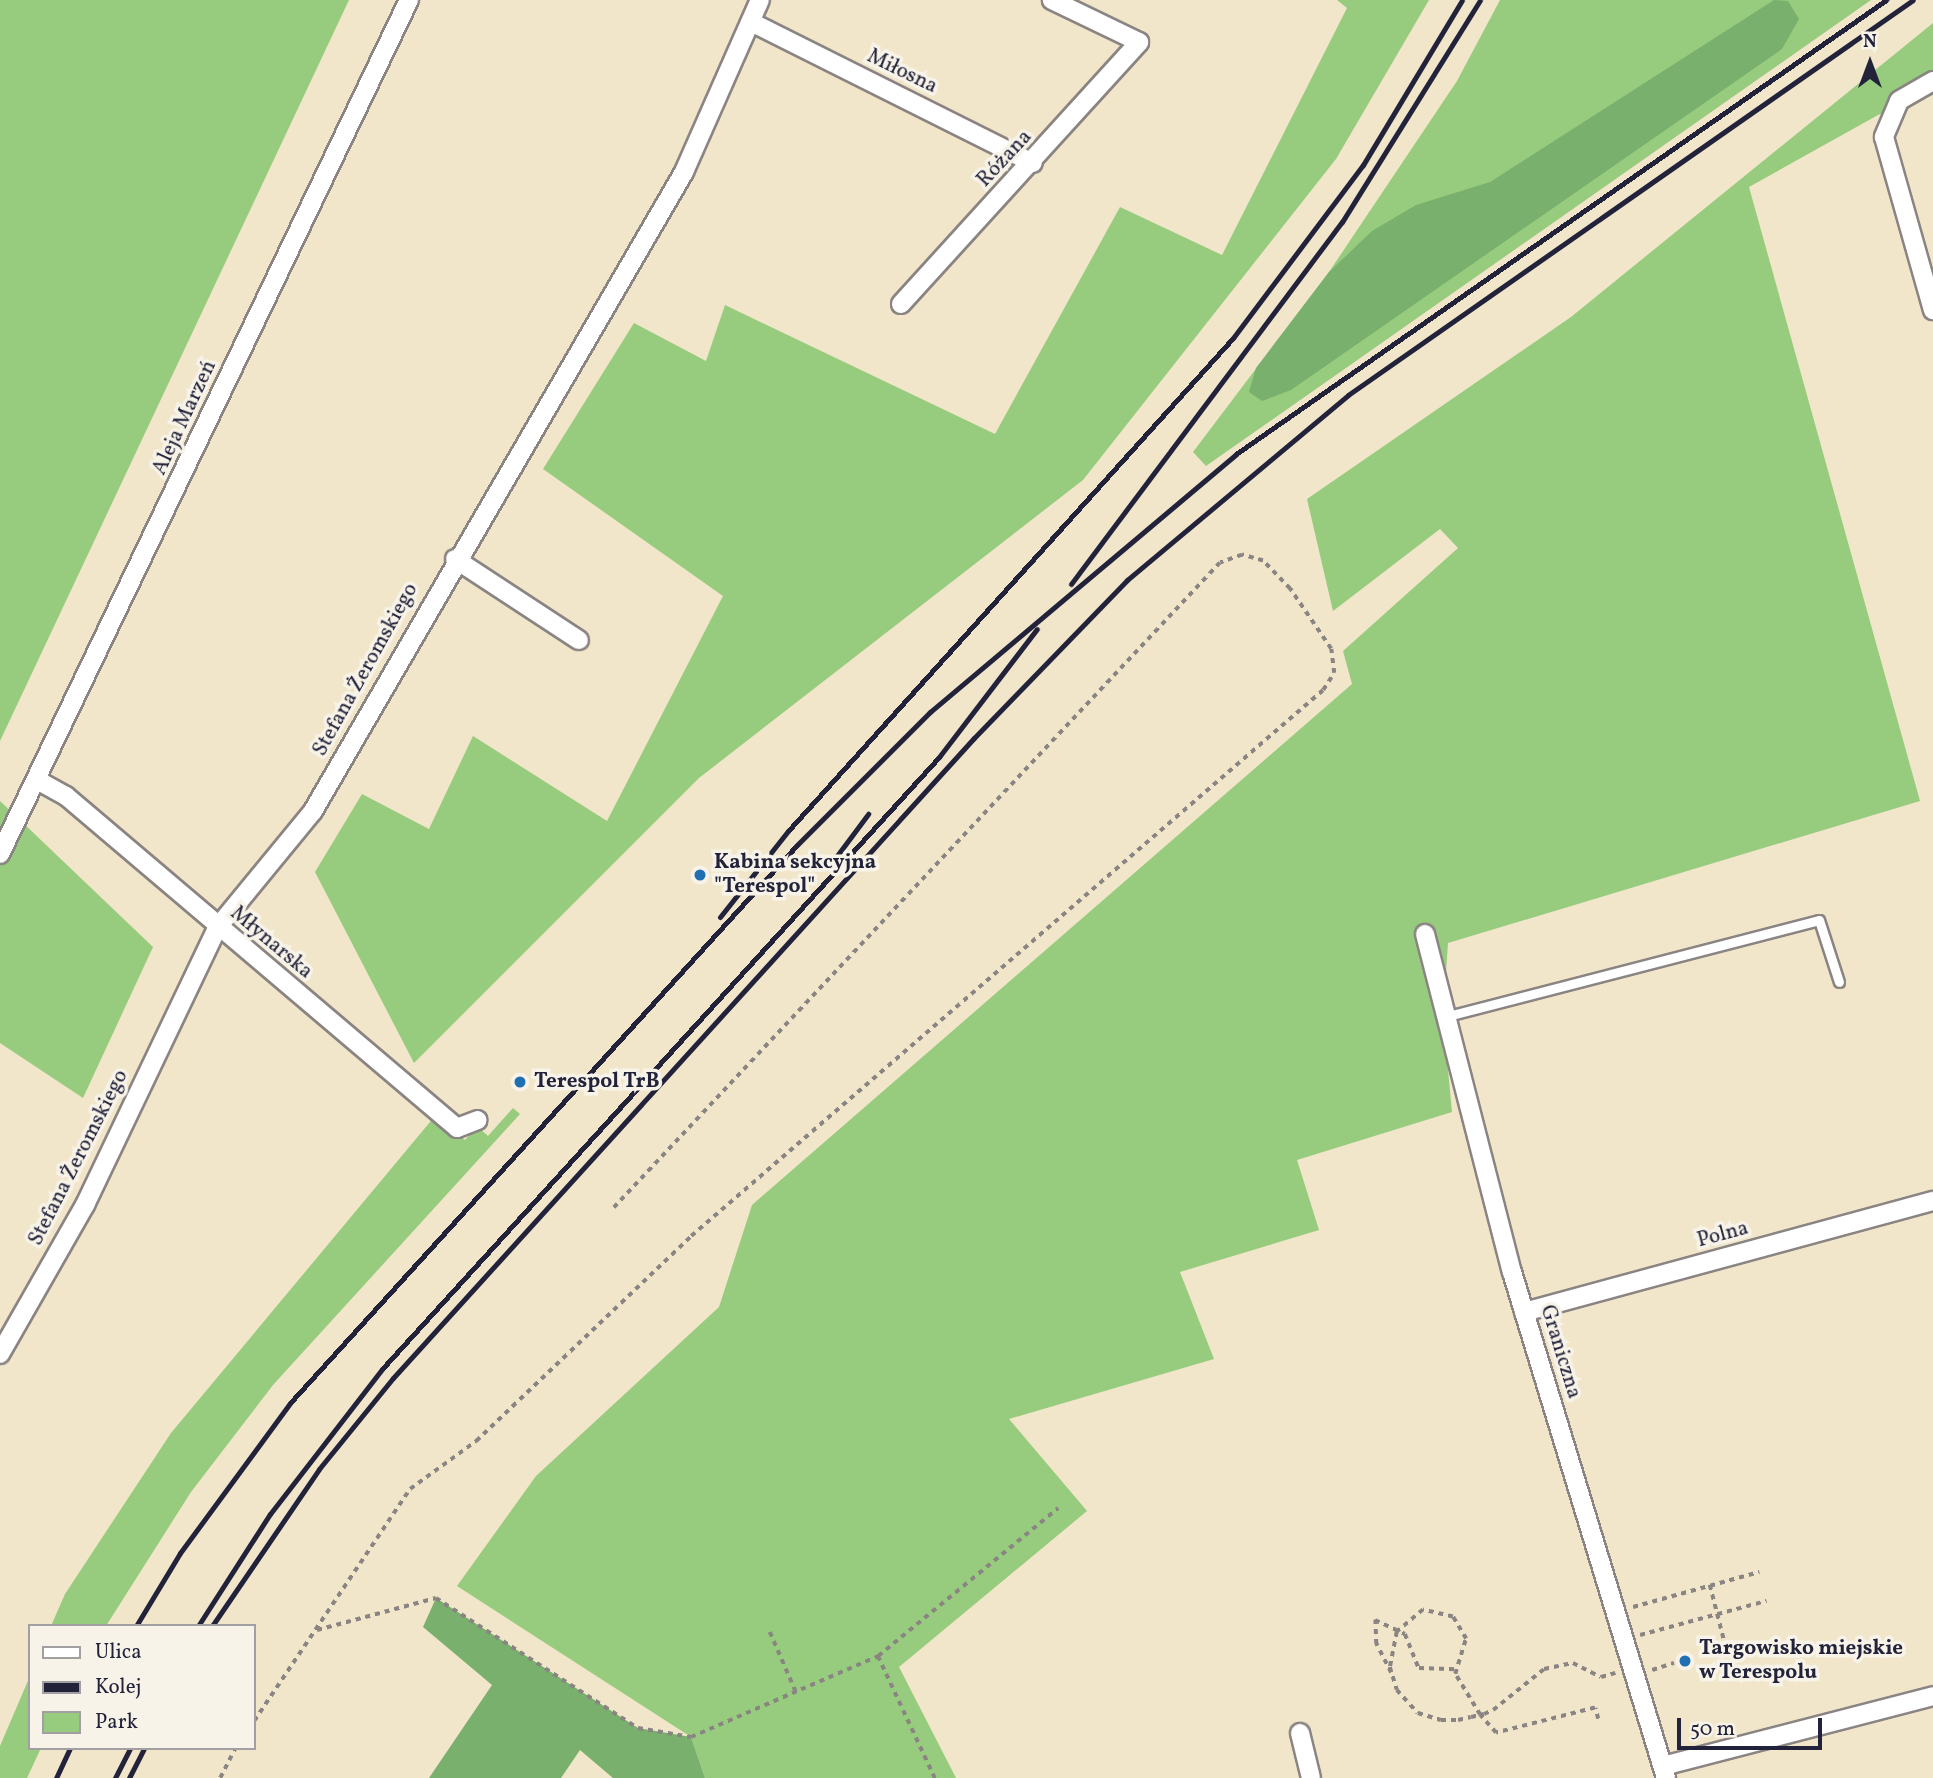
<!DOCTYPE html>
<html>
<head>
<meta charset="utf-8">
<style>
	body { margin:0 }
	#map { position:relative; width:1933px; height:1778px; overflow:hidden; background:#f1e5ca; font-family:Vollkorn,serif }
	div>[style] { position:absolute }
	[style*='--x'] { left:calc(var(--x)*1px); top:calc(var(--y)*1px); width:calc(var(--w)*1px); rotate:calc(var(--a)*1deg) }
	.green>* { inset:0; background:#97cc7e }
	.forest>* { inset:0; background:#79b06d }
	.path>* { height:3.5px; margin-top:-1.75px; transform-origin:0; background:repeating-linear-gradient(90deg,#8a8482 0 5px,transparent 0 10px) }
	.roads { filter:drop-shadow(2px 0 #8a8482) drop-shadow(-2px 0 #8a8482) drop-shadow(0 2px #8a8482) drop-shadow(0 -2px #8a8482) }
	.lane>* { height:9px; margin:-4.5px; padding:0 4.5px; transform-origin:4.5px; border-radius:4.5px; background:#fff }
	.street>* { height:18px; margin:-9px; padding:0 9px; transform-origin:9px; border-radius:9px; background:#fff }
	.rail>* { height:5px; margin:-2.5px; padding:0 2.5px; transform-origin:2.5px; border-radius:2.5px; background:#22223b }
	.dots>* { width:19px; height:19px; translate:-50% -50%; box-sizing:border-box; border:4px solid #f7f3e8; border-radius:50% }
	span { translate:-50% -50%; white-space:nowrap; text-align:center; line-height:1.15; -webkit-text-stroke:7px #f7f3e8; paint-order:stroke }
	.street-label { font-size:21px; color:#22223b }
	.poi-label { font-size:21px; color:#22223b; font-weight:700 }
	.left { translate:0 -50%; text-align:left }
	.legend { position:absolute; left:28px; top:1624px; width:228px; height:126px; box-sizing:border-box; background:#f7f3e8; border:2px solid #a29fa3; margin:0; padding:9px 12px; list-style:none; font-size:21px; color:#22223b }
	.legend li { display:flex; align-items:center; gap:14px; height:35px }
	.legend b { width:35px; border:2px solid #a29fa3 }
	.north { position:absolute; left:1835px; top:28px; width:70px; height:70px; -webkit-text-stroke:5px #f7f3e8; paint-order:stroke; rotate:0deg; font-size:19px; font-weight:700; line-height:28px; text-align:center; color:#22223b }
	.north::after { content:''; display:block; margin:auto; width:24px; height:32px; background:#22223b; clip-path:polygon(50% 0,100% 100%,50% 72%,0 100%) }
	.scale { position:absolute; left:1677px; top:1718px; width:145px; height:32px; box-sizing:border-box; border:4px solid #22223b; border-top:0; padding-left:9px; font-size:21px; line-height:24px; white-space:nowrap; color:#22223b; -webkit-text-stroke:5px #f7f3e8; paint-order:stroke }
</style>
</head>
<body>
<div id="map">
	<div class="green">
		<div style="clip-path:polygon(0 0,349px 0,0 741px)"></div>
		<div style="clip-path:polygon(1337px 0,1429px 0,1336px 159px,1083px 480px,699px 778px,414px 1063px,315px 872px,362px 794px,429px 829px,473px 736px,607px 821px,723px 596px,543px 469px,634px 323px,706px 361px,725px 305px,995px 434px,1120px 207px,1222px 255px,1347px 8px)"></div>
		<div style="clip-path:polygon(1500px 0,1871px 0,1206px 466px,1193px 452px,1329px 272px,1457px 81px)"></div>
		<div style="clip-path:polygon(1933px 23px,1933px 95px,1878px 115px,1749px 187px,1920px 801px,1448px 943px,1443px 1017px,1452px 1112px,1297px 1160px,1319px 1230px,1180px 1272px,1214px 1359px,1009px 1419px,1087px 1511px,899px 1667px,956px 1778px,705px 1778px,691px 1737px,457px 1586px,536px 1476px,719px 1307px,752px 1205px,1352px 684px,1343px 651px,1458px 548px,1440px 529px,1333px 611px,1307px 499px,1571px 317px)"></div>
		<div style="clip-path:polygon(0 801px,153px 947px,83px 1098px,0 1043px)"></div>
		<div style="clip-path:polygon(513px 1108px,520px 1114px,273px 1385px,191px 1492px,106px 1626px,51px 1626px,65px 1594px,171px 1433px,435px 1116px,465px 1140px,477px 1126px,488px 1136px)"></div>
		<div style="clip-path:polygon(30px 1676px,30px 1748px,41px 1748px,27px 1778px,0 1778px,0 1746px)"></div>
	</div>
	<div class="forest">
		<div style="clip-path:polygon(1774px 0,1788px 1px,1799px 19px,1782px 49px,1291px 390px,1262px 401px,1249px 392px,1256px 368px,1329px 272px,1372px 231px,1416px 205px,1490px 182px)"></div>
		<div style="clip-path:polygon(436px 1598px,638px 1728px,691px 1737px,705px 1778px,613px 1778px,580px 1750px,561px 1778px,429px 1778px,492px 1685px,423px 1627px)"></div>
	</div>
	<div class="path">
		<div style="--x:1710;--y:1585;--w:65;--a:75.7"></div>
		<div style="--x:1633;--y:1607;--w:131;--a:-15.5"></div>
		<div style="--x:317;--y:1630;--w:123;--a:-15.1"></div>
		<div style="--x:436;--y:1598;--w:240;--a:32.8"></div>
		<div style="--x:638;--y:1728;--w:54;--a:9.6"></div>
		<div style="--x:691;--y:1737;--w:204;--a:-23.4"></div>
		<div style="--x:878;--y:1656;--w:233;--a:-39.4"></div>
		<div style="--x:770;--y:1632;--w:65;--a:66.6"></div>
		<div style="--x:1640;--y:1635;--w:131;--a:-15.1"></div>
		<div style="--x:878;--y:1656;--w:135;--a:65"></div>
		<div style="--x:1652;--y:1670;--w:23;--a:-18"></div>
		<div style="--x:1391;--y:1673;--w:33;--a:-117"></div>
		<div style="--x:1376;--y:1644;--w:24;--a:-92"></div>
		<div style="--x:1375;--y:1620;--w:33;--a:25"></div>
		<div style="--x:1405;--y:1634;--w:37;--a:68"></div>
		<div style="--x:1419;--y:1668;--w:38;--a:2"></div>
		<div style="--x:1598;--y:1719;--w:11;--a:-105"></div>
		<div style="--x:1595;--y:1708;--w:102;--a:165.8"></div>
		<div style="--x:1496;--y:1733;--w:24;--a:-132"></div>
		<div style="--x:1480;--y:1715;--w:48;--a:-121.4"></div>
		<div style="--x:1455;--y:1674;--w:37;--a:-73"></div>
		<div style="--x:1466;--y:1639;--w:26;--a:-121"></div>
		<div style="--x:1453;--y:1617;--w:31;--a:-167"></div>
		<div style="--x:1423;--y:1610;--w:34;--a:140"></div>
		<div style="--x:1397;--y:1632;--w:36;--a:101"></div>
		<div style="--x:1390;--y:1667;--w:24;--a:73"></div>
		<div style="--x:1397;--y:1690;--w:31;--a:48"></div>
		<div style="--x:1418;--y:1713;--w:24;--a:17"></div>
		<div style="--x:1441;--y:1720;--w:17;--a:0"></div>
		<div style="--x:1458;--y:1720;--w:13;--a:-13"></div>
		<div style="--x:1471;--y:1717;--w:9;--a:-13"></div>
		<div style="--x:1480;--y:1715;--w:4;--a:-14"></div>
		<div style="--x:1484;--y:1714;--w:10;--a:-24"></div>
		<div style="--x:1493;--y:1710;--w:65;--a:-38.8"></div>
		<div style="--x:1544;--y:1669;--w:30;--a:-12"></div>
		<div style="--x:1573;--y:1663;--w:31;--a:27"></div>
		<div style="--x:1601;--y:1677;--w:15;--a:-16"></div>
		<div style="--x:254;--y:1721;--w:280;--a:-56.1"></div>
		<div style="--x:410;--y:1489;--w:82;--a:-36"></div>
		<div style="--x:476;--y:1441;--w:297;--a:-43.6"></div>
		<div style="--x:691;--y:1236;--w:835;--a:-40.82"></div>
		<div style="--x:1323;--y:690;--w:20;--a:-57"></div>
		<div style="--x:1334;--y:673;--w:24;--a:-97"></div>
		<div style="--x:1331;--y:649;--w:73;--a:-124.3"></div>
		<div style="--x:1290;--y:589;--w:39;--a:-134"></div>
		<div style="--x:1263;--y:561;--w:22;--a:-164"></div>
		<div style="--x:1242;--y:555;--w:23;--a:160"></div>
		<div style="--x:1220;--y:563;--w:888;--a:133.22"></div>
		<div style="--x:220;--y:1778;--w:34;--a:-63"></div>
	</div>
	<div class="roads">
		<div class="lane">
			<div style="--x:1444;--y:1017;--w:387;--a:-14.5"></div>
			<div style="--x:1819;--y:920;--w:65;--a:72.1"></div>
		</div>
		<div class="street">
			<div style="--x:751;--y:22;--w:315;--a:26.6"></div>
			<div style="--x:1933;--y:81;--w:39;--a:150"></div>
			<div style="--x:1899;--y:101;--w:39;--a:113"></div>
			<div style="--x:1884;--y:137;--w:180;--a:74.2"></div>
			<div style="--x:901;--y:304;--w:354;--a:-47.7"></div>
			<div style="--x:1139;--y:42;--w:97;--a:-154.2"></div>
			<div style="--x:455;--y:559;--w:148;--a:33.2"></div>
			<div style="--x:37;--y:780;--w:33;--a:29"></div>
			<div style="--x:66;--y:796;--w:513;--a:40.33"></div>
			<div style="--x:457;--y:1128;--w:22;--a:-21"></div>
			<div style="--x:0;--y:854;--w:947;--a:-64.41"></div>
			<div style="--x:1425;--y:934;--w:349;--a:75.6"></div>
			<div style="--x:1512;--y:1272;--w:529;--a:73.07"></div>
			<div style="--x:1524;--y:1312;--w:424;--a:-15.2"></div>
			<div style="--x:0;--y:1354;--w:172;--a:-60.3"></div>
			<div style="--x:85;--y:1205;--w:307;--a:-64.5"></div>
			<div style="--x:217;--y:928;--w:151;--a:-50.6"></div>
			<div style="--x:313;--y:811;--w:739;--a:-59.86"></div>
			<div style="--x:684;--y:172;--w:188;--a:-66.2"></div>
			<div style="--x:1300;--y:1733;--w:46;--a:76.3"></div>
			<div style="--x:1663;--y:1766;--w:279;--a:-14.5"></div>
		</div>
	</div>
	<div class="rail">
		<div style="--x:1071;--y:584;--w:452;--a:-53.2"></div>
		<div style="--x:1342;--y:222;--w:261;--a:-58.1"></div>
		<div style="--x:836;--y:857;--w:54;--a:-53.3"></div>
		<div style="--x:720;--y:917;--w:110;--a:-51.7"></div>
		<div style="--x:788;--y:831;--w:664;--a:-47.93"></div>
		<div style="--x:1233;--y:338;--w:216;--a:-53.1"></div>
		<div style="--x:1363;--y:165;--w:192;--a:-59"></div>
		<div style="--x:136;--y:1626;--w:85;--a:-58.9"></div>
		<div style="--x:180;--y:1553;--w:186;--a:-53.7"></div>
		<div style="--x:290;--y:1403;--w:754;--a:-47.74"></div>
		<div style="--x:797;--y:845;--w:188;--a:-45"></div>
		<div style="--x:930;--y:712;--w:400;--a:-40.1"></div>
		<div style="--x:1236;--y:454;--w:793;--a:-34.93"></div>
		<div style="--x:198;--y:1626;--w:133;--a:-57.3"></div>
		<div style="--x:270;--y:1514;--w:183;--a:-52.3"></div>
		<div style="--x:382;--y:1369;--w:828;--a:-47.69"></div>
		<div style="--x:939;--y:757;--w:161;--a:-52.6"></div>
		<div style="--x:212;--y:1626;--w:190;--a:-55.7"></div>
		<div style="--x:319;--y:1469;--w:117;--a:-50.9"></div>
		<div style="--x:393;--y:1378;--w:864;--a:-47.77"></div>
		<div style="--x:974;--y:738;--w:220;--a:-45.9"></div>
		<div style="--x:1127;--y:580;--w:288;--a:-39.9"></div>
		<div style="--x:1348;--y:395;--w:689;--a:-34.96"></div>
		<div style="--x:56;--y:1778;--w:33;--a:-65"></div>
		<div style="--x:115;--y:1778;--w:34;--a:-63"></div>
		<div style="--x:129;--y:1778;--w:34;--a:-63"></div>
	</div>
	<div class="dots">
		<div style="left:700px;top:875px;background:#1f6fb2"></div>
		<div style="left:520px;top:1082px;background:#1f6fb2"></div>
		<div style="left:1685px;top:1661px;background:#1f6fb2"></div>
	</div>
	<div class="street-label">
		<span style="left:902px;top:72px;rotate:26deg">Miłosna</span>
		<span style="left:1005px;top:159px;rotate:-47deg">Różana</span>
		<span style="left:185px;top:418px;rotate:-65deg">Aleja Marzeń</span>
		<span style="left:366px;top:670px;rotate:-61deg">Stefana Żeromskiego</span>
		<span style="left:271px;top:943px;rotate:40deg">Młynarska</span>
		<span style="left:79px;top:1158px;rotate:-63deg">Stefana Żeromskiego</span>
		<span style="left:1723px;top:1235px;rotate:-15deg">Polna</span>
		<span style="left:1560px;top:1352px;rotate:73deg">Graniczna</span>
	</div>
	<div class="poi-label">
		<span class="left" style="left:714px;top:875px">Kabina sekcyjna<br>"Terespol"</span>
		<span class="left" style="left:534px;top:1082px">Terespol TrB</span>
		<span class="left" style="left:1699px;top:1661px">Targowisko miejskie<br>w Terespolu</span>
	</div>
	<ul class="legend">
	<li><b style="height:9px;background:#fff"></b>Ulica</li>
	<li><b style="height:9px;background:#22223b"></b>Kolej</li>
	<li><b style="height:19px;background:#97cc7e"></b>Park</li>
	</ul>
	<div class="north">N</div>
	<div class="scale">50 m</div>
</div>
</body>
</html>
